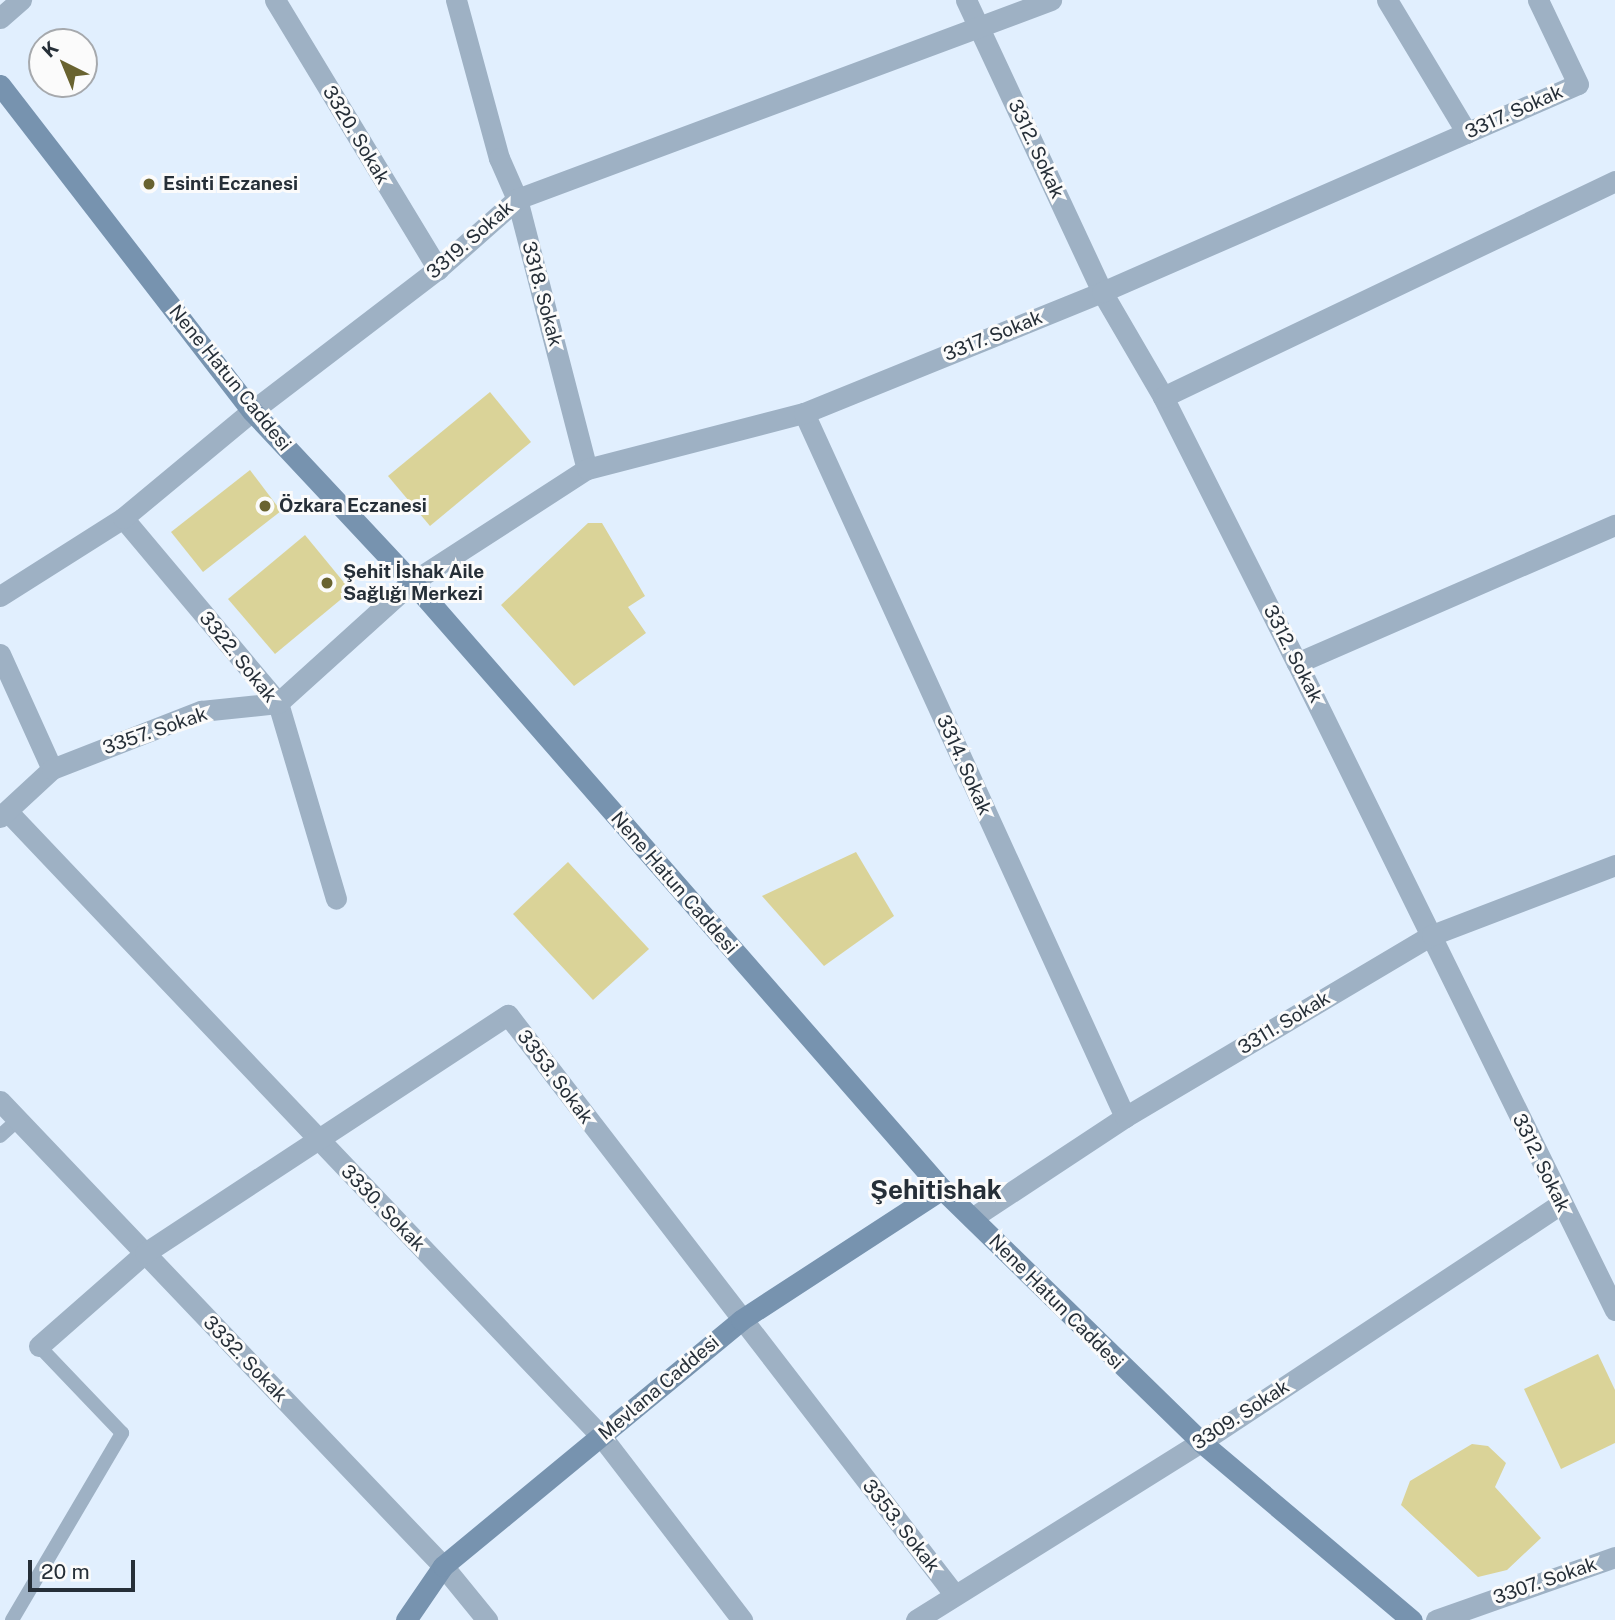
<!DOCTYPE html>
<html>
<head>
<meta charset="utf-8">
<style>
	body { margin:0 }
	#map { position:relative; width:1615px; height:1620px; overflow:hidden; background:#e1effe; font-family:"Public Sans",sans-serif }
	div>[style] { position:absolute }
	[style*='--x'] { left:calc(var(--x)*1px); top:calc(var(--y)*1px); width:calc(var(--w)*1px); rotate:calc(var(--a)*1deg) }
	.building>* { inset:0; background:#dad398 }
	.lane>* { height:14px; margin:-7px; padding:0 7px; transform-origin:7px; border-radius:7px; background:#9eb1c4 }
	.street>* { height:21px; margin:-10.5px; padding:0 10.5px; transform-origin:10.5px; border-radius:10.5px; background:#9eb1c4 }
	.secondary>* { height:21px; margin:-10.5px; padding:0 10.5px; transform-origin:10.5px; border-radius:10.5px; background:#7793af }
	.dots>* { width:19px; height:19px; translate:-50% -50%; box-sizing:border-box; border:4px solid #fbfbfb; border-radius:50% }
	span { translate:-50% -50%; white-space:nowrap; text-align:center; line-height:1.15; -webkit-text-stroke:6px #fbfbfb; paint-order:stroke }
	.street-label { font-size:19px; color:#262f38 }
	.poi-label { font-size:19px; color:#262f38; font-weight:700 }
	.left { translate:0 -50%; text-align:left }
	.district-label { font-size:26px; color:#262f38; font-weight:700 }
	.north { position:absolute; left:28px; top:28px; width:70px; height:70px; box-sizing:border-box; background:#fbfbfb; border:2px solid #a6a9ad; border-radius:50%; rotate:317deg; font-size:19px; font-weight:700; line-height:28px; text-align:center; color:#262f38 }
	.north::after { content:''; display:block; margin:auto; width:24px; height:32px; background:#696330; clip-path:polygon(50% 0,100% 100%,50% 72%,0 100%) }
	.scale { position:absolute; left:28px; top:1560px; width:107px; height:32px; box-sizing:border-box; border:4px solid #262f38; border-top:0; padding-left:9px; font-size:21px; line-height:24px; white-space:nowrap; color:#262f38; -webkit-text-stroke:5px #fbfbfb; paint-order:stroke }
</style>
</head>
<body>
<div id="map">
	<div class="building">
		<div style="clip-path:polygon(490px 392px,531px 442px,430px 526px,388px 476px)"></div>
		<div style="clip-path:polygon(250px 470px,281px 511px,203px 572px,171px 532px)"></div>
		<div style="clip-path:polygon(588px 523px,602px 523px,645px 596px,628px 607px,646px 633px,574px 686px,501px 605px)"></div>
		<div style="clip-path:polygon(305px 535px,351px 591px,275px 654px,228px 599px)"></div>
		<div style="clip-path:polygon(856px 852px,894px 916px,824px 966px,762px 896px)"></div>
		<div style="clip-path:polygon(568px 862px,649px 949px,593px 1000px,513px 914px)"></div>
		<div style="clip-path:polygon(1598px 1354px,1615px 1390px,1615px 1443px,1561px 1469px,1524px 1389px)"></div>
		<div style="clip-path:polygon(1472px 1444px,1488px 1446px,1506px 1463px,1495px 1487px,1541px 1538px,1507px 1570px,1478px 1577px,1401px 1505px,1410px 1481px)"></div>
	</div>
	<div class="lane">
		<div style="--x:0;--y:1136;--w:24;--a:-42"></div>
		<div style="--x:12;--y:1620;--w:217;--a:-59.5"></div>
		<div style="--x:122;--y:1433;--w:120;--a:-133.7"></div>
	</div>
	<div class="street">
		<div style="--x:275;--y:0;--w:315;--a:58.8"></div>
		<div style="--x:456;--y:0;--w:164;--a:74.8"></div>
		<div style="--x:499;--y:158;--w:45;--a:66.3"></div>
		<div style="--x:517;--y:199;--w:279;--a:75.5"></div>
		<div style="--x:966;--y:0;--w:322;--a:65"></div>
		<div style="--x:1102;--y:292;--w:121;--a:59.8"></div>
		<div style="--x:1163;--y:397;--w:298;--a:63.3"></div>
		<div style="--x:1297;--y:663;--w:721;--a:63.83"></div>
		<div style="--x:1387;--y:0;--w:155;--a:59"></div>
		<div style="--x:0;--y:18;--w:28;--a:-41"></div>
		<div style="--x:1163;--y:397;--w:501;--a:-25.54"></div>
		<div style="--x:804;--y:413;--w:774;--a:65.49"></div>
		<div style="--x:123;--y:518;--w:241;--a:50"></div>
		<div style="--x:278;--y:703;--w:204;--a:73.5"></div>
		<div style="--x:0;--y:596;--w:146;--a:-32.4"></div>
		<div style="--x:123;--y:518;--w:168;--a:-39.7"></div>
		<div style="--x:252;--y:411;--w:234;--a:-37.4"></div>
		<div style="--x:438;--y:269;--w:106;--a:-41.5"></div>
		<div style="--x:517;--y:199;--w:570;--a:-20.44"></div>
		<div style="--x:0;--y:654;--w:126;--a:65.7"></div>
		<div style="--x:1297;--y:663;--w:347;--a:-23.5"></div>
		<div style="--x:7;--y:811;--w:862;--a:46.46"></div>
		<div style="--x:601;--y:1436;--w:232;--a:52.5"></div>
		<div style="--x:0;--y:817;--w:71;--a:-42.7"></div>
		<div style="--x:52;--y:769;--w:160;--a:-21.3"></div>
		<div style="--x:201;--y:711;--w:77;--a:-5.9"></div>
		<div style="--x:278;--y:703;--w:181;--a:-42.1"></div>
		<div style="--x:412;--y:582;--w:208;--a:-32.9"></div>
		<div style="--x:587;--y:469;--w:224;--a:-14.5"></div>
		<div style="--x:804;--y:413;--w:322;--a:-22.1"></div>
		<div style="--x:1102;--y:292;--w:519;--a:-23.6"></div>
		<div style="--x:1578;--y:84;--w:93;--a:-115.5"></div>
		<div style="--x:0;--y:1101;--w:642;--a:46.39"></div>
		<div style="--x:443;--y:1566;--w:70;--a:50.8"></div>
		<div style="--x:972;--y:1218;--w:183;--a:-33.4"></div>
		<div style="--x:1125;--y:1117;--w:357;--a:-30.7"></div>
		<div style="--x:1432;--y:935;--w:196;--a:-20.9"></div>
		<div style="--x:39;--y:1346;--w:141;--a:-41.3"></div>
		<div style="--x:145;--y:1253;--w:434;--a:-33.3"></div>
		<div style="--x:508;--y:1015;--w:731;--a:52.39"></div>
		<div style="--x:916;--y:1620;--w:336;--a:-32"></div>
		<div style="--x:1201;--y:1442;--w:432;--a:-33.5"></div>
		<div style="--x:1436;--y:1620;--w:190;--a:-19.4"></div>
	</div>
	<div class="secondary">
		<div style="--x:0;--y:85;--w:412;--a:52.3"></div>
		<div style="--x:252;--y:411;--w:234;--a:46.9"></div>
		<div style="--x:412;--y:582;--w:806;--a:48.87"></div>
		<div style="--x:942;--y:1189;--w:362;--a:44.3"></div>
		<div style="--x:1201;--y:1442;--w:276;--a:40.2"></div>
		<div style="--x:406;--y:1620;--w:65;--a:-55.6"></div>
		<div style="--x:443;--y:1566;--w:386;--a:-39.5"></div>
		<div style="--x:741;--y:1320;--w:240;--a:-33.1"></div>
	</div>
	<div class="dots">
		<div style="left:149px;top:184px;background:#696330"></div>
		<div style="left:265px;top:506px;background:#696330"></div>
		<div style="left:327px;top:583px;background:#696330"></div>
	</div>
	<div class="street-label">
		<span style="left:1514px;top:112px;rotate:-24deg">3317. Sokak</span>
		<span style="left:356px;top:135px;rotate:59deg">3320. Sokak</span>
		<span style="left:1036px;top:149px;rotate:65deg">3312. Sokak</span>
		<span style="left:470px;top:240px;rotate:-41deg">3319. Sokak</span>
		<span style="left:542px;top:294px;rotate:75deg">3318. Sokak</span>
		<span style="left:993px;top:336px;rotate:-22deg">3317. Sokak</span>
		<span style="left:230px;top:378px;rotate:51deg">Nene Hatun Caddesi</span>
		<span style="left:1293px;top:654px;rotate:63deg">3312. Sokak</span>
		<span style="left:238px;top:657px;rotate:51deg">3322. Sokak</span>
		<span style="left:155px;top:731px;rotate:-19deg">3357. Sokak</span>
		<span style="left:964px;top:765px;rotate:66deg">3314. Sokak</span>
		<span style="left:674px;top:883px;rotate:49deg">Nene Hatun Caddesi</span>
		<span style="left:1284px;top:1023px;rotate:-31deg">3311. Sokak</span>
		<span style="left:555px;top:1077px;rotate:53deg">3353. Sokak</span>
		<span style="left:1541px;top:1163px;rotate:64deg">3312. Sokak</span>
		<span style="left:383px;top:1208px;rotate:46deg">3330. Sokak</span>
		<span style="left:1056px;top:1302px;rotate:45deg">Nene Hatun Caddesi</span>
		<span style="left:245px;top:1359px;rotate:46deg">3332. Sokak</span>
		<span style="left:659px;top:1388px;rotate:-40deg">Mevlana Caddesi</span>
		<span style="left:1241px;top:1415px;rotate:-33deg">3309. Sokak</span>
		<span style="left:901px;top:1526px;rotate:52deg">3353. Sokak</span>
		<span style="left:1545px;top:1581px;rotate:-19deg">3307. Sokak</span>
	</div>
	<div class="poi-label">
		<span class="left" style="left:163px;top:184px">Esinti Eczanesi</span>
		<span class="left" style="left:279px;top:506px">Özkara Eczanesi</span>
		<span class="left" style="left:343px;top:583px">Şehit İshak Aile<br>Sağlığı Merkezi</span>
	</div>
	<div class="district-label">
		<span style="left:936px;top:1190px">Şehitishak</span>
	</div>
	<div class="north">K</div>
	<div class="scale">20 m</div>
</div>
</body>
</html>
